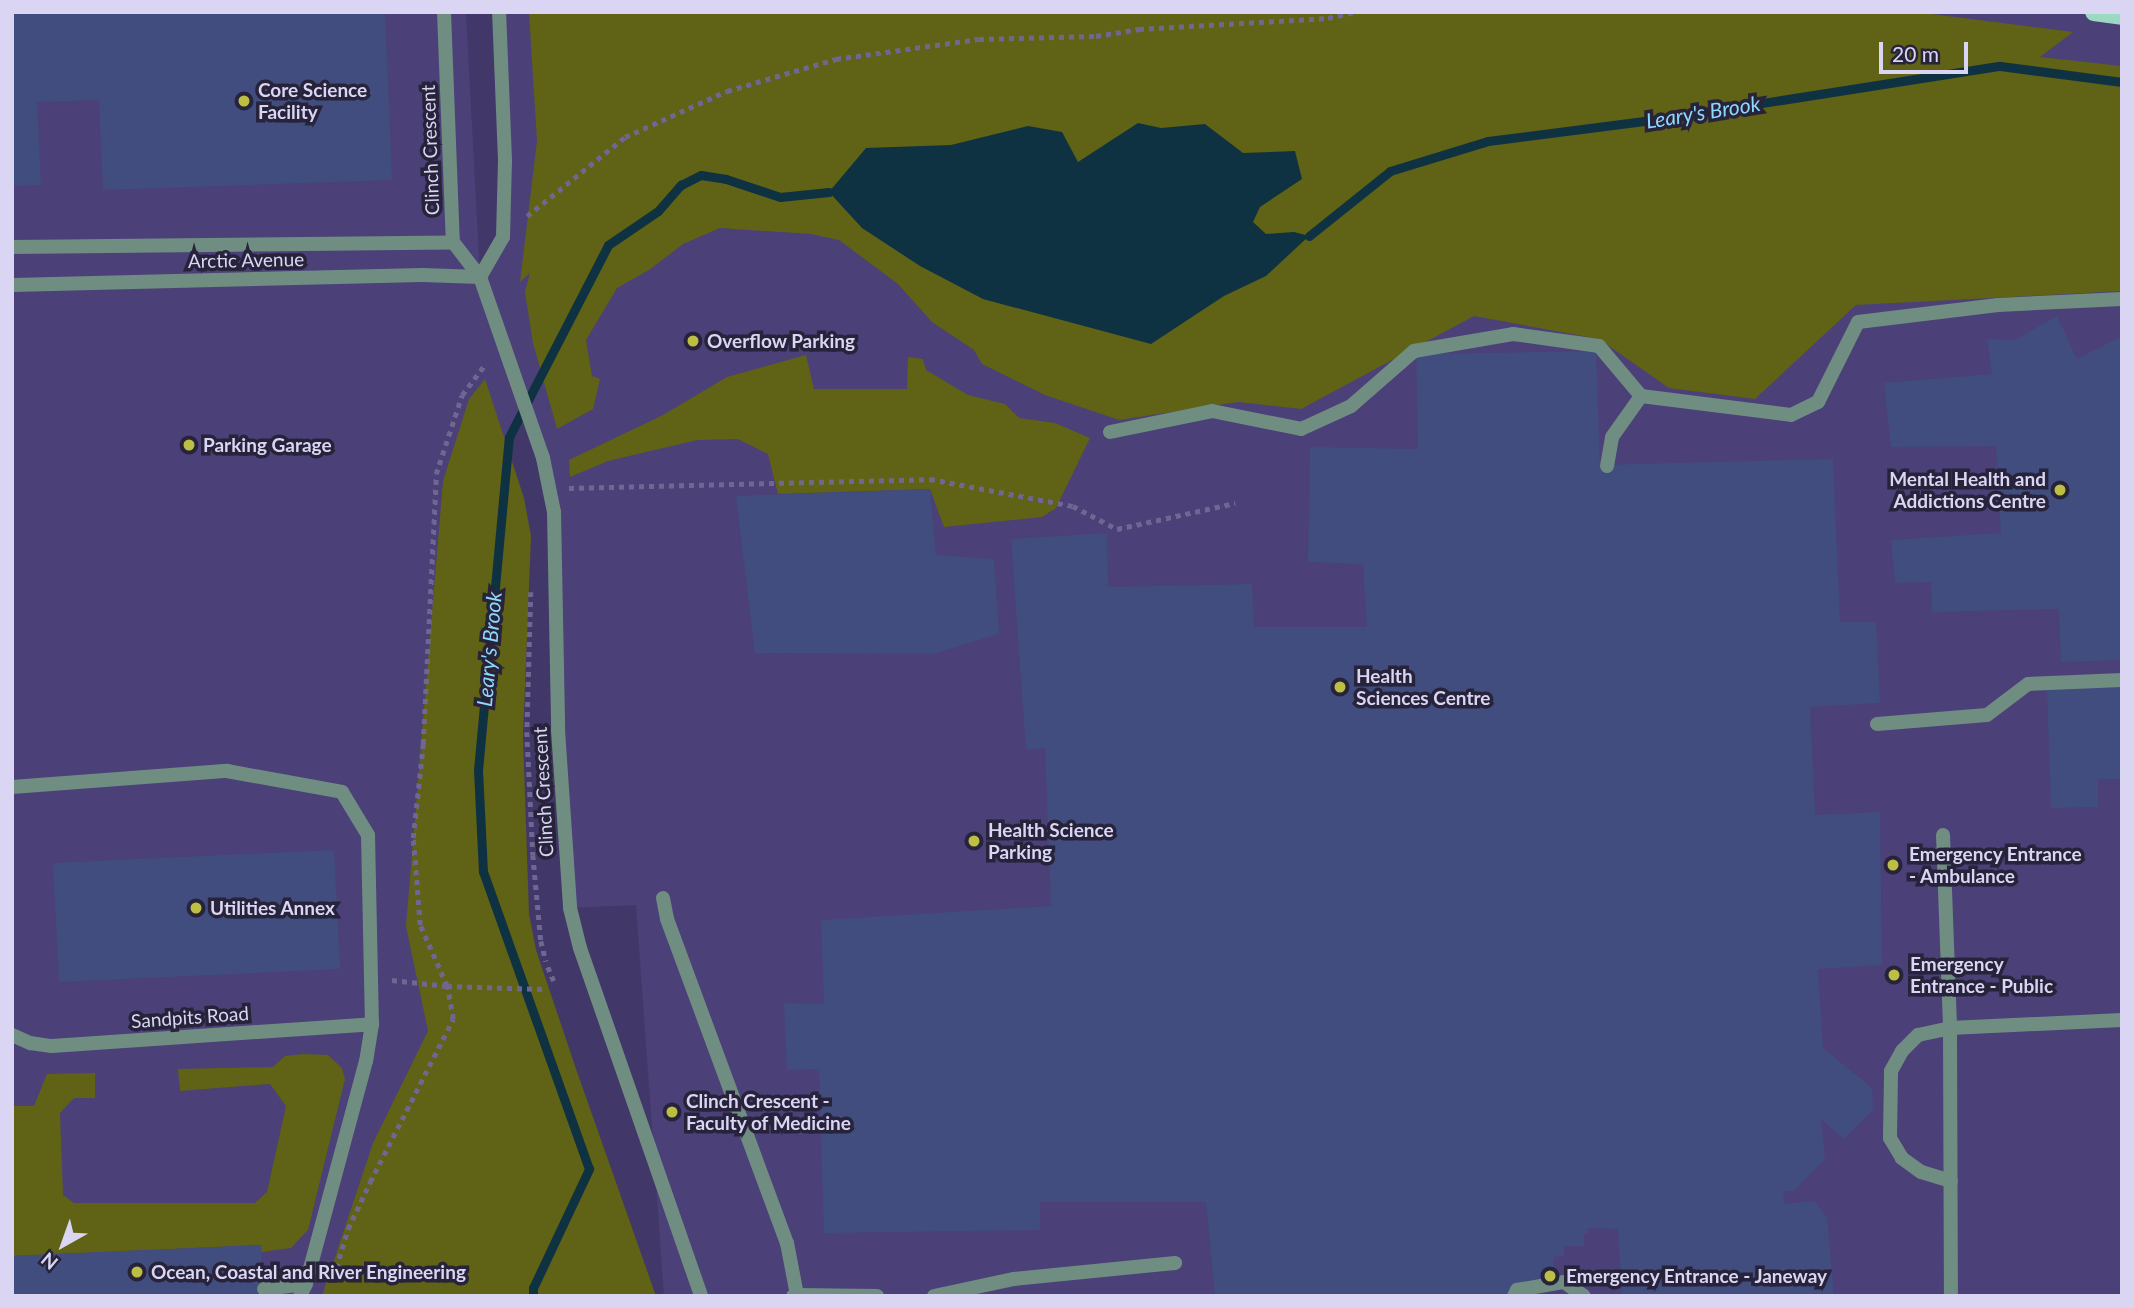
<!DOCTYPE html>
<html>
<head>
<meta charset="utf-8">
<style>
	body { margin:0 }
	#map { position:relative; width:2134px; height:1308px; overflow:hidden; background:#413768; font-family:Lato,sans-serif }
	div>[style] { position:absolute }
	[style*='--x'] { left:calc(var(--x)*1px); top:calc(var(--y)*1px); width:calc(var(--w)*1px); rotate:calc(var(--a)*1deg) }
	.built>* { inset:0; background:#4b4078 }
	.green>* { inset:0; background:#606215 }
	.water>* { inset:0; background:#0e3242 }
	.stream>* { height:9px; margin:-4.5px; padding:0 4.5px; transform-origin:4.5px; border-radius:4.5px; background:#0e3242 }
	.building>* { inset:0; background:#404d7e }
	.path>* { height:4.5px; margin-top:-2.25px; transform-origin:0; background:repeating-linear-gradient(90deg,#6f6792 0 5px,transparent 0 10px) }
	.service>* { height:14px; margin:-7px; padding:0 7px; transform-origin:7px; border-radius:7px; background:#708d82 }
	.minor>* { height:14px; margin:-7px; padding:0 7px; transform-origin:7px; border-radius:7px; background:#708d82 }
	.primary>* { height:18px; margin:-9px; padding:0 9px; transform-origin:9px; border-radius:9px; background:#9bd9c3 }
	.dots>* { width:19px; height:19px; translate:-50% -50%; box-sizing:border-box; border:4px solid #27233a; border-radius:50% }
	span { translate:-50% -50%; white-space:nowrap; text-align:center; line-height:1.15; -webkit-text-stroke:7px #27233a; paint-order:stroke }
	.poi-label { font-size:19px; color:#d9d5f3; font-weight:700 }
	.left { translate:0 -50%; text-align:left }
	.right { translate:-100% -50%; text-align:right }
	.street-label { font-size:19px; color:#d9d5f3 }
	.water-label { font-size:21px; color:#8dd9fe; font-style:italic }
	.frame { position:absolute; inset:0; border:14px solid #d9d5f3; pointer-events:none }
	.north { position:absolute; left:28px; top:1210px; width:70px; height:70px; -webkit-text-stroke:5px #27233a; paint-order:stroke; rotate:220deg; font-size:19px; font-weight:700; line-height:28px; text-align:center; color:#d9d5f3 }
	.north::after { content:''; display:block; margin:auto; width:24px; height:32px; background:#d9d5f3; clip-path:polygon(50% 0,100% 100%,50% 72%,0 100%) }
	.scale { position:absolute; left:1879px; top:42px; width:89px; height:32px; box-sizing:border-box; border:4px solid #d9d5f3; border-top:0; padding-left:9px; font-size:21px; line-height:24px; white-space:nowrap; color:#d9d5f3; -webkit-text-stroke:5px #27233a; paint-order:stroke }
</style>
</head>
<body>
<div id="map">
	<div class="built">
		<div style="clip-path:polygon(12px 12px,466px 12px,480px 275px,503px 237px,499px 12px,2093px 12px,2122px 16px,2122px 1296px,664px 1296px,636px 905px,570px 908px,554px 512px,525px 404px,509px 438px,488px 653px,533px 1296px,12px 1296px)"></div>
	</div>
	<div class="green">
		<div style="clip-path:polygon(529px 12px,1916px 12px,2073px 32px,2040px 57px,2122px 66px,2122px 291px,1856px 305px,1755px 399px,1669px 388px,1599px 339px,1474px 316px,1301px 409px,1238px 402px,1119px 420px,1045px 395px,982px 364px,974px 350px,932px 322px,898px 284px,839px 240px,811px 234px,720px 228px,683px 244px,649px 270px,617px 288px,586px 340px,592px 376px,600px 379px,593px 409px,557px 429px,533px 343px,525px 292px,530px 273px,520px 282px,537px 141px)"></div>
		<div style="clip-path:polygon(806px 355px,814px 389px,907px 389px,908px 357px,923px 359px,926px 370px,968px 395px,1005px 404px,1019px 418px,1055px 423px,1090px 438px,1056px 508px,1042px 517px,944px 527px,930px 489px,778px 494px,768px 454px,738px 439px,697px 440px,608px 461px,570px 477px,569px 460px,663px 415px,727px 377px)"></div>
		<div style="clip-path:polygon(485px 379px,524px 498px,531px 536px,523px 736px,529px 914px,536px 950px,575px 1066px,656px 1296px,322px 1296px,373px 1143px,428px 1031px,406px 926px,443px 481px,469px 399px)"></div>
		<div style="clip-path:polygon(303px 1054px,328px 1055px,342px 1068px,345px 1079px,308px 1230px,291px 1248px,261px 1252px,260px 1245px,12px 1256px,12px 1106px,34px 1106px,47px 1074px,95px 1073px,95px 1098px,74px 1098px,60px 1113px,63px 1195px,74px 1203px,255px 1203px,267px 1192px,286px 1106px,270px 1084px,180px 1091px,178px 1069px,273px 1067px,285px 1056px)"></div>
	</div>
	<div class="water">
		<div style="clip-path:polygon(1138px 123px,1161px 128px,1205px 124px,1243px 153px,1295px 151px,1302px 179px,1260px 207px,1253px 222px,1266px 234px,1294px 232px,1309px 236px,1266px 276px,1224px 296px,1151px 344px,983px 299px,920px 266px,862px 228px,829px 192px,866px 148px,951px 145px,1028px 126px,1062px 132px,1078px 162px)"></div>
	</div>
	<div class="stream">
		<div style="--x:1309;--y:236;--w:104;--a:-38.7"></div>
		<div style="--x:1390;--y:171;--w:102;--a:-17"></div>
		<div style="--x:1488;--y:141;--w:173;--a:-7.3"></div>
		<div style="--x:1660;--y:119;--w:344;--a:-8.9"></div>
		<div style="--x:2000;--y:66;--w:123;--a:7.5"></div>
		<div style="--x:533;--y:1296;--w:8;--a:-90"></div>
		<div style="--x:533;--y:1288;--w:132;--a:-64.8"></div>
		<div style="--x:589;--y:1169;--w:315;--a:-109.6"></div>
		<div style="--x:483;--y:872;--w:102;--a:-92.8"></div>
		<div style="--x:478;--y:770;--w:334;--a:-84.7"></div>
		<div style="--x:509;--y:437;--w:216;--a:-62.7"></div>
		<div style="--x:608;--y:245;--w:60;--a:-34.2"></div>
		<div style="--x:658;--y:211;--w:35;--a:-49"></div>
		<div style="--x:681;--y:185;--w:22;--a:-27"></div>
		<div style="--x:701;--y:175;--w:25;--a:9"></div>
		<div style="--x:726;--y:179;--w:57;--a:18.4"></div>
		<div style="--x:780;--y:197;--w:49;--a:-5.8"></div>
	</div>
	<div class="building">
		<div style="clip-path:polygon(12px 12px,385px 12px,392px 180px,103px 190px,99px 100px,37px 102px,41px 185px,12px 186px)"></div>
		<div style="clip-path:polygon(2057px 316px,2077px 359px,2122px 336px,2122px 660px,2061px 662px,2059px 609px,1932px 612px,1931px 582px,1895px 583px,1891px 540px,2001px 533px,1996px 446px,1891px 447px,1884px 383px,1992px 374px,1987px 339px,2015px 340px)"></div>
		<div style="clip-path:polygon(1596px 351px,1600px 465px,1833px 459px,1840px 622px,1876px 622px,1880px 703px,1810px 707px,1815px 815px,1880px 812px,1882px 965px,1818px 969px,1823px 1048px,1872px 1088px,1873px 1110px,1844px 1139px,1821px 1119px,1825px 1159px,1794px 1191px,1783px 1191px,1785px 1204px,1814px 1201px,1827px 1217px,1834px 1296px,1622px 1296px,1618px 1229px,1588px 1228px,1588px 1233px,1584px 1234px,1584px 1246px,1564px 1246px,1564px 1256px,1554px 1257px,1553px 1268px,1545px 1268px,1547px 1290px,1498px 1296px,1215px 1296px,1206px 1202px,1040px 1202px,1040px 1230px,824px 1233px,819px 1069px,787px 1070px,784px 1003px,824px 1004px,821px 920px,1051px 906px,1045px 748px,1026px 750px,1011px 539px,1107px 533px,1108px 587px,1252px 584px,1254px 627px,1367px 627px,1363px 564px,1308px 562px,1310px 447px,1418px 449px,1416px 354px)"></div>
		<div style="clip-path:polygon(930px 489px,936px 555px,994px 559px,999px 634px,933px 654px,755px 653px,736px 496px)"></div>
		<div style="clip-path:polygon(2122px 687px,2122px 779px,2098px 779px,2098px 807px,2051px 808px,2047px 689px)"></div>
		<div style="clip-path:polygon(334px 850px,340px 969px,59px 982px,53px 863px)"></div>
		<div style="clip-path:polygon(261px 1245px,264px 1296px,12px 1296px,12px 1256px)"></div>
	</div>
	<div class="path">
		<div style="--x:527;--y:216;--w:126;--a:-38.9"></div>
		<div style="--x:625;--y:137;--w:112;--a:-24.3"></div>
		<div style="--x:727;--y:91;--w:114;--a:-16.4"></div>
		<div style="--x:836;--y:59;--w:144;--a:-8"></div>
		<div style="--x:979;--y:39;--w:117;--a:-1.5"></div>
		<div style="--x:1096;--y:36;--w:44;--a:-9.2"></div>
		<div style="--x:1139;--y:29;--w:189;--a:-3.3"></div>
		<div style="--x:1328;--y:18;--w:27;--a:-13"></div>
		<div style="--x:569;--y:488;--w:361;--a:-1.4"></div>
		<div style="--x:930;--y:479;--w:146;--a:10.7"></div>
		<div style="--x:1073;--y:506;--w:50;--a:27.6"></div>
		<div style="--x:1117;--y:529;--w:121;--a:-12.4"></div>
		<div style="--x:531;--y:592;--w:140;--a:91.6"></div>
		<div style="--x:527;--y:732;--w:123;--a:87.2"></div>
		<div style="--x:533;--y:855;--w:86;--a:84.7"></div>
		<div style="--x:541;--y:941;--w:21;--a:76"></div>
		<div style="--x:548;--y:967;--w:15;--a:67"></div>
		<div style="--x:392;--y:980;--w:55;--a:6.2"></div>
		<div style="--x:447;--y:986;--w:98;--a:1.8"></div>
		<div style="--x:336;--y:1268;--w:41;--a:-72.9"></div>
		<div style="--x:348;--y:1229;--w:52;--a:-64.9"></div>
		<div style="--x:370;--y:1182;--w:183;--a:-63"></div>
		<div style="--x:453;--y:1019;--w:34;--a:-100"></div>
		<div style="--x:447;--y:986;--w:67;--a:-113.9"></div>
		<div style="--x:420;--y:925;--w:87;--a:-94.6"></div>
		<div style="--x:413;--y:838;--w:95;--a:-83.9"></div>
		<div style="--x:423;--y:744;--w:270;--a:-87.2"></div>
		<div style="--x:436;--y:474;--w:83;--a:-71.8"></div>
		<div style="--x:462;--y:395;--w:39;--a:-53"></div>
	</div>
	<div class="service">
		<div style="--x:1110;--y:432;--w:104;--a:-11.6"></div>
		<div style="--x:1212;--y:411;--w:91;--a:11.4"></div>
		<div style="--x:1301;--y:429;--w:55;--a:-24.7"></div>
		<div style="--x:1351;--y:406;--w:84;--a:-41.1"></div>
		<div style="--x:1414;--y:351;--w:100;--a:-9.7"></div>
		<div style="--x:1513;--y:334;--w:87;--a:7.9"></div>
		<div style="--x:1599;--y:346;--w:65;--a:50"></div>
		<div style="--x:1641;--y:396;--w:151;--a:7.2"></div>
		<div style="--x:1791;--y:415;--w:30;--a:-26"></div>
		<div style="--x:1818;--y:402;--w:89;--a:-63.4"></div>
		<div style="--x:1858;--y:322;--w:141;--a:-6.9"></div>
		<div style="--x:1998;--y:305;--w:124;--a:-2.8"></div>
		<div style="--x:543;--y:458;--w:55;--a:78.5"></div>
		<div style="--x:554;--y:512;--w:218;--a:88.9"></div>
		<div style="--x:558;--y:730;--w:178;--a:86.1"></div>
		<div style="--x:570;--y:908;--w:41;--a:76"></div>
		<div style="--x:580;--y:948;--w:368;--a:70.8"></div>
		<div style="--x:1607;--y:466;--w:29;--a:-80"></div>
		<div style="--x:1612;--y:437;--w:50;--a:-54.7"></div>
		<div style="--x:1877;--y:724;--w:110;--a:-4.7"></div>
		<div style="--x:1987;--y:715;--w:51;--a:-37.1"></div>
		<div style="--x:2028;--y:684;--w:94;--a:-2.4"></div>
		<div style="--x:12;--y:787;--w:216;--a:-4.3"></div>
		<div style="--x:227;--y:771;--w:117;--a:10.3"></div>
		<div style="--x:342;--y:792;--w:50;--a:58.8"></div>
		<div style="--x:368;--y:835;--w:189;--a:88.8"></div>
		<div style="--x:372;--y:1024;--w:37;--a:99"></div>
		<div style="--x:366;--y:1061;--w:231;--a:105.1"></div>
		<div style="--x:306;--y:1284;--w:13;--a:117"></div>
		<div style="--x:1943;--y:835;--w:193;--a:87.9"></div>
		<div style="--x:1950;--y:1028;--w:268;--a:89.8"></div>
		<div style="--x:663;--y:898;--w:21;--a:79"></div>
		<div style="--x:667;--y:919;--w:346;--a:69.7"></div>
		<div style="--x:787;--y:1243;--w:53;--a:79.1"></div>
		<div style="--x:797;--y:1295;--w:4;--a:166"></div>
		<div style="--x:12;--y:1035;--w:20;--a:24"></div>
		<div style="--x:30;--y:1043;--w:22;--a:8"></div>
		<div style="--x:52;--y:1046;--w:321;--a:-3.9"></div>
		<div style="--x:1951;--y:1181;--w:31;--a:-163"></div>
		<div style="--x:1921;--y:1172;--w:24;--a:-144"></div>
		<div style="--x:1902;--y:1158;--w:23;--a:-121"></div>
		<div style="--x:1890;--y:1138;--w:67;--a:-89.1"></div>
		<div style="--x:1891;--y:1071;--w:23;--a:-61"></div>
		<div style="--x:1902;--y:1051;--w:23;--a:-45"></div>
		<div style="--x:1918;--y:1035;--w:33;--a:-12"></div>
		<div style="--x:1950;--y:1028;--w:172;--a:-2.7"></div>
		<div style="--x:264;--y:1289;--w:42;--a:-6.8"></div>
		<div style="--x:797;--y:1295;--w:80;--a:0.7"></div>
		<div style="--x:934;--y:1296;--w:82;--a:-12"></div>
		<div style="--x:1014;--y:1279;--w:162;--a:-5.7"></div>
		<div style="--x:1514;--y:1296;--w:7;--a:-63"></div>
		<div style="--x:1517;--y:1290;--w:48;--a:-9.7"></div>
		<div style="--x:1564;--y:1282;--w:24;--a:35"></div>
	</div>
	<div class="minor">
		<div style="--x:444;--y:12;--w:230;--a:87.8"></div>
		<div style="--x:453;--y:242;--w:44;--a:52.4"></div>
		<div style="--x:480;--y:277;--w:192;--a:70.8"></div>
		<div style="--x:12;--y:247;--w:441;--a:-0.6"></div>
		<div style="--x:480;--y:277;--w:46;--a:-60.1"></div>
		<div style="--x:503;--y:237;--w:77;--a:-88.5"></div>
		<div style="--x:505;--y:160;--w:148;--a:-92.3"></div>
		<div style="--x:12;--y:285;--w:410;--a:-1.4"></div>
		<div style="--x:422;--y:275;--w:58;--a:2"></div>
	</div>
	<div class="primary">
		<div style="--x:2094;--y:12;--w:28;--a:8"></div>
	</div>
	<div class="dots">
		<div style="left:244px;top:101px;background:#bcbf44"></div>
		<div style="left:693px;top:341px;background:#bcbf44"></div>
		<div style="left:189px;top:445px;background:#bcbf44"></div>
		<div style="left:2060px;top:490px;background:#bcbf44"></div>
		<div style="left:1340px;top:687px;background:#bcbf44"></div>
		<div style="left:974px;top:841px;background:#bcbf44"></div>
		<div style="left:1893px;top:865px;background:#bcbf44"></div>
		<div style="left:196px;top:908px;background:#bcbf44"></div>
		<div style="left:1894px;top:975px;background:#bcbf44"></div>
		<div style="left:672px;top:1112px;background:#bcbf44"></div>
		<div style="left:137px;top:1272px;background:#bcbf44"></div>
		<div style="left:1550px;top:1276px;background:#bcbf44"></div>
	</div>
	<div class="poi-label">
		<span class="left" style="left:258px;top:101px">Core Science<br>Facility</span>
		<span class="left" style="left:707px;top:341px">Overflow Parking</span>
		<span class="left" style="left:203px;top:445px">Parking Garage</span>
		<span class="right" style="left:2046px;top:490px">Mental Health and<br>Addictions Centre</span>
		<span class="left" style="left:1356px;top:687px">Health<br>Sciences Centre</span>
		<span class="left" style="left:988px;top:841px">Health Science<br>Parking</span>
		<span class="left" style="left:1909px;top:865px">Emergency Entrance<br>- Ambulance</span>
		<span class="left" style="left:210px;top:908px">Utilities Annex</span>
		<span class="left" style="left:1910px;top:975px">Emergency<br>Entrance - Public</span>
		<span class="left" style="left:686px;top:1112px">Clinch Crescent -<br>Faculty of Medicine</span>
		<span class="left" style="left:151px;top:1272px">Ocean, Coastal and River Engineering</span>
		<span class="left" style="left:1566px;top:1276px">Emergency Entrance - Janeway</span>
	</div>
	<div class="street-label">
		<span style="left:430px;top:150px;rotate:-92deg">Clinch Crescent</span>
		<span style="left:246px;top:260px;rotate:-1deg">Arctic Avenue</span>
		<span style="left:543px;top:792px;rotate:-93deg">Clinch Crescent</span>
		<span style="left:190px;top:1017px;rotate:-4deg">Sandpits Road</span>
	</div>
	<div class="water-label">
		<span style="left:1703px;top:112px;rotate:-9deg">Leary's Brook</span>
		<span style="left:489px;top:649px;rotate:-85deg">Leary's Brook</span>
	</div>
	<div class="frame"></div>
	<div class="north">N</div>
	<div class="scale">20 m</div>
</div>
</body>
</html>
